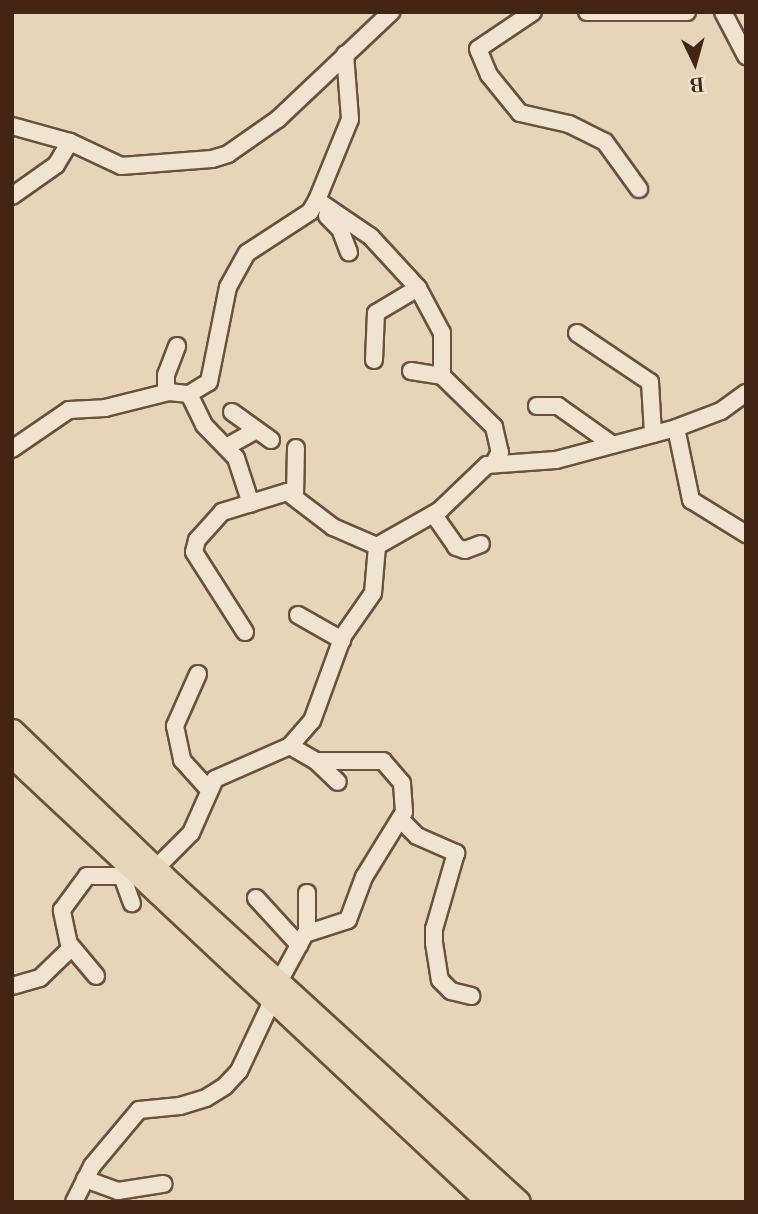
<!DOCTYPE html>
<html>
<head>
<meta charset="utf-8">
<style>
	body { margin:0 }
	#map { position:relative; width:758px; height:1214px; overflow:hidden; background:#e7d5b9; font-family:"Libre Bodoni",serif }
	div>[style] { position:absolute }
	[style*='--x'] { left:calc(var(--x)*1px); top:calc(var(--y)*1px); width:calc(var(--w)*1px); rotate:calc(var(--a)*1deg) }
	.roads { filter:drop-shadow(2px 0 #6b513c) drop-shadow(-2px 0 #6b513c) drop-shadow(0 2px #6b513c) drop-shadow(0 -2px #6b513c) }
	.minor>* { height:16px; margin:-8px; padding:0 8px; transform-origin:8px; border-radius:8px; background:#efe4d2 }
	.highway>* { height:23px; margin:-11.5px; padding:0 11.5px; transform-origin:11.5px; border-radius:11.5px; background:#e7d5b9 }
	span { translate:-50% -50%; white-space:nowrap; text-align:center; line-height:1.15; -webkit-text-stroke:5px #efe4d2; paint-order:stroke }
	.frame { position:absolute; inset:0; border:14px solid #422513; pointer-events:none }
	.north { position:absolute; left:660px; top:28px; width:70px; height:70px; -webkit-text-stroke:5px #efe4d2; paint-order:stroke; rotate:175deg; font-size:19px; font-weight:700; line-height:28px; text-align:center; color:#422513 }
	.north::after { content:''; display:block; margin:auto; width:24px; height:32px; background:#422513; clip-path:polygon(50% 0,100% 100%,50% 72%,0 100%) }
</style>
</head>
<body>
<div id="map">
	<div class="roads">
		<div class="minor">
			<div style="--x:533;--y:12;--w:66;--a:146.1"></div>
			<div style="--x:478;--y:49;--w:28;--a:67"></div>
			<div style="--x:489;--y:75;--w:49;--a:50.8"></div>
			<div style="--x:520;--y:113;--w:50;--a:12.7"></div>
			<div style="--x:569;--y:124;--w:40;--a:26.6"></div>
			<div style="--x:605;--y:142;--w:58;--a:54.1"></div>
			<div style="--x:587;--y:12;--w:100;--a:0"></div>
			<div style="--x:723;--y:12;--w:50;--a:62.4"></div>
			<div style="--x:12;--y:126;--w:60;--a:15.4"></div>
			<div style="--x:70;--y:142;--w:56;--a:25.2"></div>
			<div style="--x:121;--y:166;--w:91;--a:-4.4"></div>
			<div style="--x:212;--y:159;--w:17;--a:-17"></div>
			<div style="--x:228;--y:154;--w:61;--a:-35"></div>
			<div style="--x:278;--y:119;--w:156;--a:-43.4"></div>
			<div style="--x:12;--y:196;--w:54;--a:-35.2"></div>
			<div style="--x:56;--y:165;--w:27;--a:-59"></div>
			<div style="--x:317;--y:200;--w:65;--a:34.4"></div>
			<div style="--x:371;--y:237;--w:69;--a:47.3"></div>
			<div style="--x:418;--y:288;--w:51;--a:61.9"></div>
			<div style="--x:442;--y:333;--w:43;--a:90"></div>
			<div style="--x:442;--y:376;--w:73;--a:44.4"></div>
			<div style="--x:494;--y:427;--w:26;--a:77"></div>
			<div style="--x:500;--y:452;--w:13;--a:119"></div>
			<div style="--x:327;--y:216;--w:18;--a:45"></div>
			<div style="--x:340;--y:229;--w:25;--a:69"></div>
			<div style="--x:577;--y:333;--w:88;--a:33.9"></div>
			<div style="--x:650;--y:382;--w:52;--a:86.7"></div>
			<div style="--x:374;--y:360;--w:47;--a:-87.6"></div>
			<div style="--x:376;--y:313;--w:49;--a:-30.8"></div>
			<div style="--x:411;--y:371;--w:31;--a:9"></div>
			<div style="--x:166;--y:392;--w:17;--a:-90"></div>
			<div style="--x:166;--y:375;--w:31;--a:-69"></div>
			<div style="--x:189;--y:394;--w:34;--a:64"></div>
			<div style="--x:204;--y:425;--w:46;--a:45.9"></div>
			<div style="--x:236;--y:458;--w:48;--a:71.9"></div>
			<div style="--x:537;--y:406;--w:21;--a:0"></div>
			<div style="--x:558;--y:406;--w:67;--a:35.3"></div>
			<div style="--x:232;--y:412;--w:48;--a:35.7"></div>
			<div style="--x:676;--y:428;--w:74;--a:78.2"></div>
			<div style="--x:691;--y:500;--w:65;--a:31.7"></div>
			<div style="--x:226;--y:447;--w:33;--a:-29"></div>
			<div style="--x:12;--y:449;--w:69;--a:-34.4"></div>
			<div style="--x:69;--y:410;--w:36;--a:-3"></div>
			<div style="--x:105;--y:408;--w:66;--a:-14"></div>
			<div style="--x:169;--y:392;--w:20;--a:6"></div>
			<div style="--x:189;--y:394;--w:23;--a:-31"></div>
			<div style="--x:209;--y:382;--w:97;--a:-78.7"></div>
			<div style="--x:228;--y:287;--w:39;--a:-61"></div>
			<div style="--x:247;--y:253;--w:75;--a:-33.1"></div>
			<div style="--x:310;--y:212;--w:14;--a:-60"></div>
			<div style="--x:317;--y:200;--w:87;--a:-67.8"></div>
			<div style="--x:350;--y:119;--w:65;--a:-94.4"></div>
			<div style="--x:295;--y:496;--w:48;--a:-88.8"></div>
			<div style="--x:434;--y:515;--w:39;--a:55"></div>
			<div style="--x:456;--y:547;--w:9;--a:18"></div>
			<div style="--x:465;--y:550;--w:17;--a:-21"></div>
			<div style="--x:298;--y:615;--w:51;--a:29.6"></div>
			<div style="--x:245;--y:632;--w:95;--a:-122.5"></div>
			<div style="--x:194;--y:552;--w:12;--a:-76"></div>
			<div style="--x:197;--y:540;--w:38;--a:-48"></div>
			<div style="--x:222;--y:512;--w:68;--a:-17.1"></div>
			<div style="--x:287;--y:492;--w:58;--a:37.3"></div>
			<div style="--x:333;--y:527;--w:48;--a:23.4"></div>
			<div style="--x:198;--y:674;--w:57;--a:113.9"></div>
			<div style="--x:175;--y:726;--w:35;--a:78"></div>
			<div style="--x:182;--y:760;--w:40;--a:48"></div>
			<div style="--x:316;--y:761;--w:30;--a:44"></div>
			<div style="--x:402;--y:821;--w:21;--a:45"></div>
			<div style="--x:417;--y:836;--w:43;--a:23.6"></div>
			<div style="--x:456;--y:853;--w:79;--a:106.1"></div>
			<div style="--x:434;--y:929;--w:14;--a:90"></div>
			<div style="--x:434;--y:943;--w:37;--a:81"></div>
			<div style="--x:440;--y:980;--w:16;--a:45"></div>
			<div style="--x:451;--y:991;--w:21;--a:14"></div>
			<div style="--x:155;--y:869;--w:51;--a:-45"></div>
			<div style="--x:191;--y:833;--w:59;--a:-66"></div>
			<div style="--x:215;--y:779;--w:82;--a:-23.7"></div>
			<div style="--x:290;--y:746;--w:33;--a:-49"></div>
			<div style="--x:312;--y:721;--w:90;--a:-70"></div>
			<div style="--x:343;--y:636;--w:52;--a:-55.1"></div>
			<div style="--x:373;--y:593;--w:47;--a:-85.1"></div>
			<div style="--x:377;--y:546;--w:73;--a:-29.7"></div>
			<div style="--x:440;--y:510;--w:65;--a:-43.8"></div>
			<div style="--x:487;--y:465;--w:69;--a:-4.1"></div>
			<div style="--x:556;--y:460;--w:124;--a:-14.9"></div>
			<div style="--x:676;--y:428;--w:48;--a:-20.7"></div>
			<div style="--x:721;--y:411;--w:31;--a:-36"></div>
			<div style="--x:122;--y:876;--w:29;--a:70"></div>
			<div style="--x:256;--y:898;--w:64;--a:47.5"></div>
			<div style="--x:307;--y:933;--w:40;--a:-90"></div>
			<div style="--x:71;--y:946;--w:39;--a:50"></div>
			<div style="--x:280;--y:980;--w:52;--a:-61.5"></div>
			<div style="--x:305;--y:934;--w:45;--a:-18"></div>
			<div style="--x:348;--y:920;--w:46;--a:-69.6"></div>
			<div style="--x:364;--y:877;--w:76;--a:-58.4"></div>
			<div style="--x:404;--y:812;--w:29;--a:-94"></div>
			<div style="--x:402;--y:783;--w:29;--a:-131"></div>
			<div style="--x:383;--y:761;--w:67;--a:180"></div>
			<div style="--x:316;--y:761;--w:30;--a:-150"></div>
			<div style="--x:12;--y:986;--w:29;--a:-16"></div>
			<div style="--x:40;--y:978;--w:42;--a:-44"></div>
			<div style="--x:70;--y:949;--w:40;--a:-102"></div>
			<div style="--x:62;--y:910;--w:42;--a:-53.7"></div>
			<div style="--x:87;--y:876;--w:52;--a:0"></div>
			<div style="--x:85;--y:1179;--w:35;--a:20"></div>
			<div style="--x:118;--y:1191;--w:46;--a:-8.8"></div>
			<div style="--x:74;--y:1202;--w:40;--a:-63.4"></div>
			<div style="--x:92;--y:1166;--w:73;--a:-50"></div>
			<div style="--x:139;--y:1110;--w:41;--a:-5.6"></div>
			<div style="--x:180;--y:1106;--w:27;--a:-17"></div>
			<div style="--x:206;--y:1098;--w:22;--a:-32"></div>
			<div style="--x:225;--y:1086;--w:21;--a:-47"></div>
			<div style="--x:239;--y:1071;--w:77;--a:-64.8"></div>
		</div>
		<div class="highway">
			<div style="--x:12;--y:731;--w:222;--a:43.9"></div>
			<div style="--x:172;--y:885;--w:469;--a:42.5"></div>
			<div style="--x:12;--y:755;--w:654;--a:43.14"></div>
		</div>
	</div>
	<div class="frame"></div>
	<div class="north">B</div>
</div>
</body>
</html>
